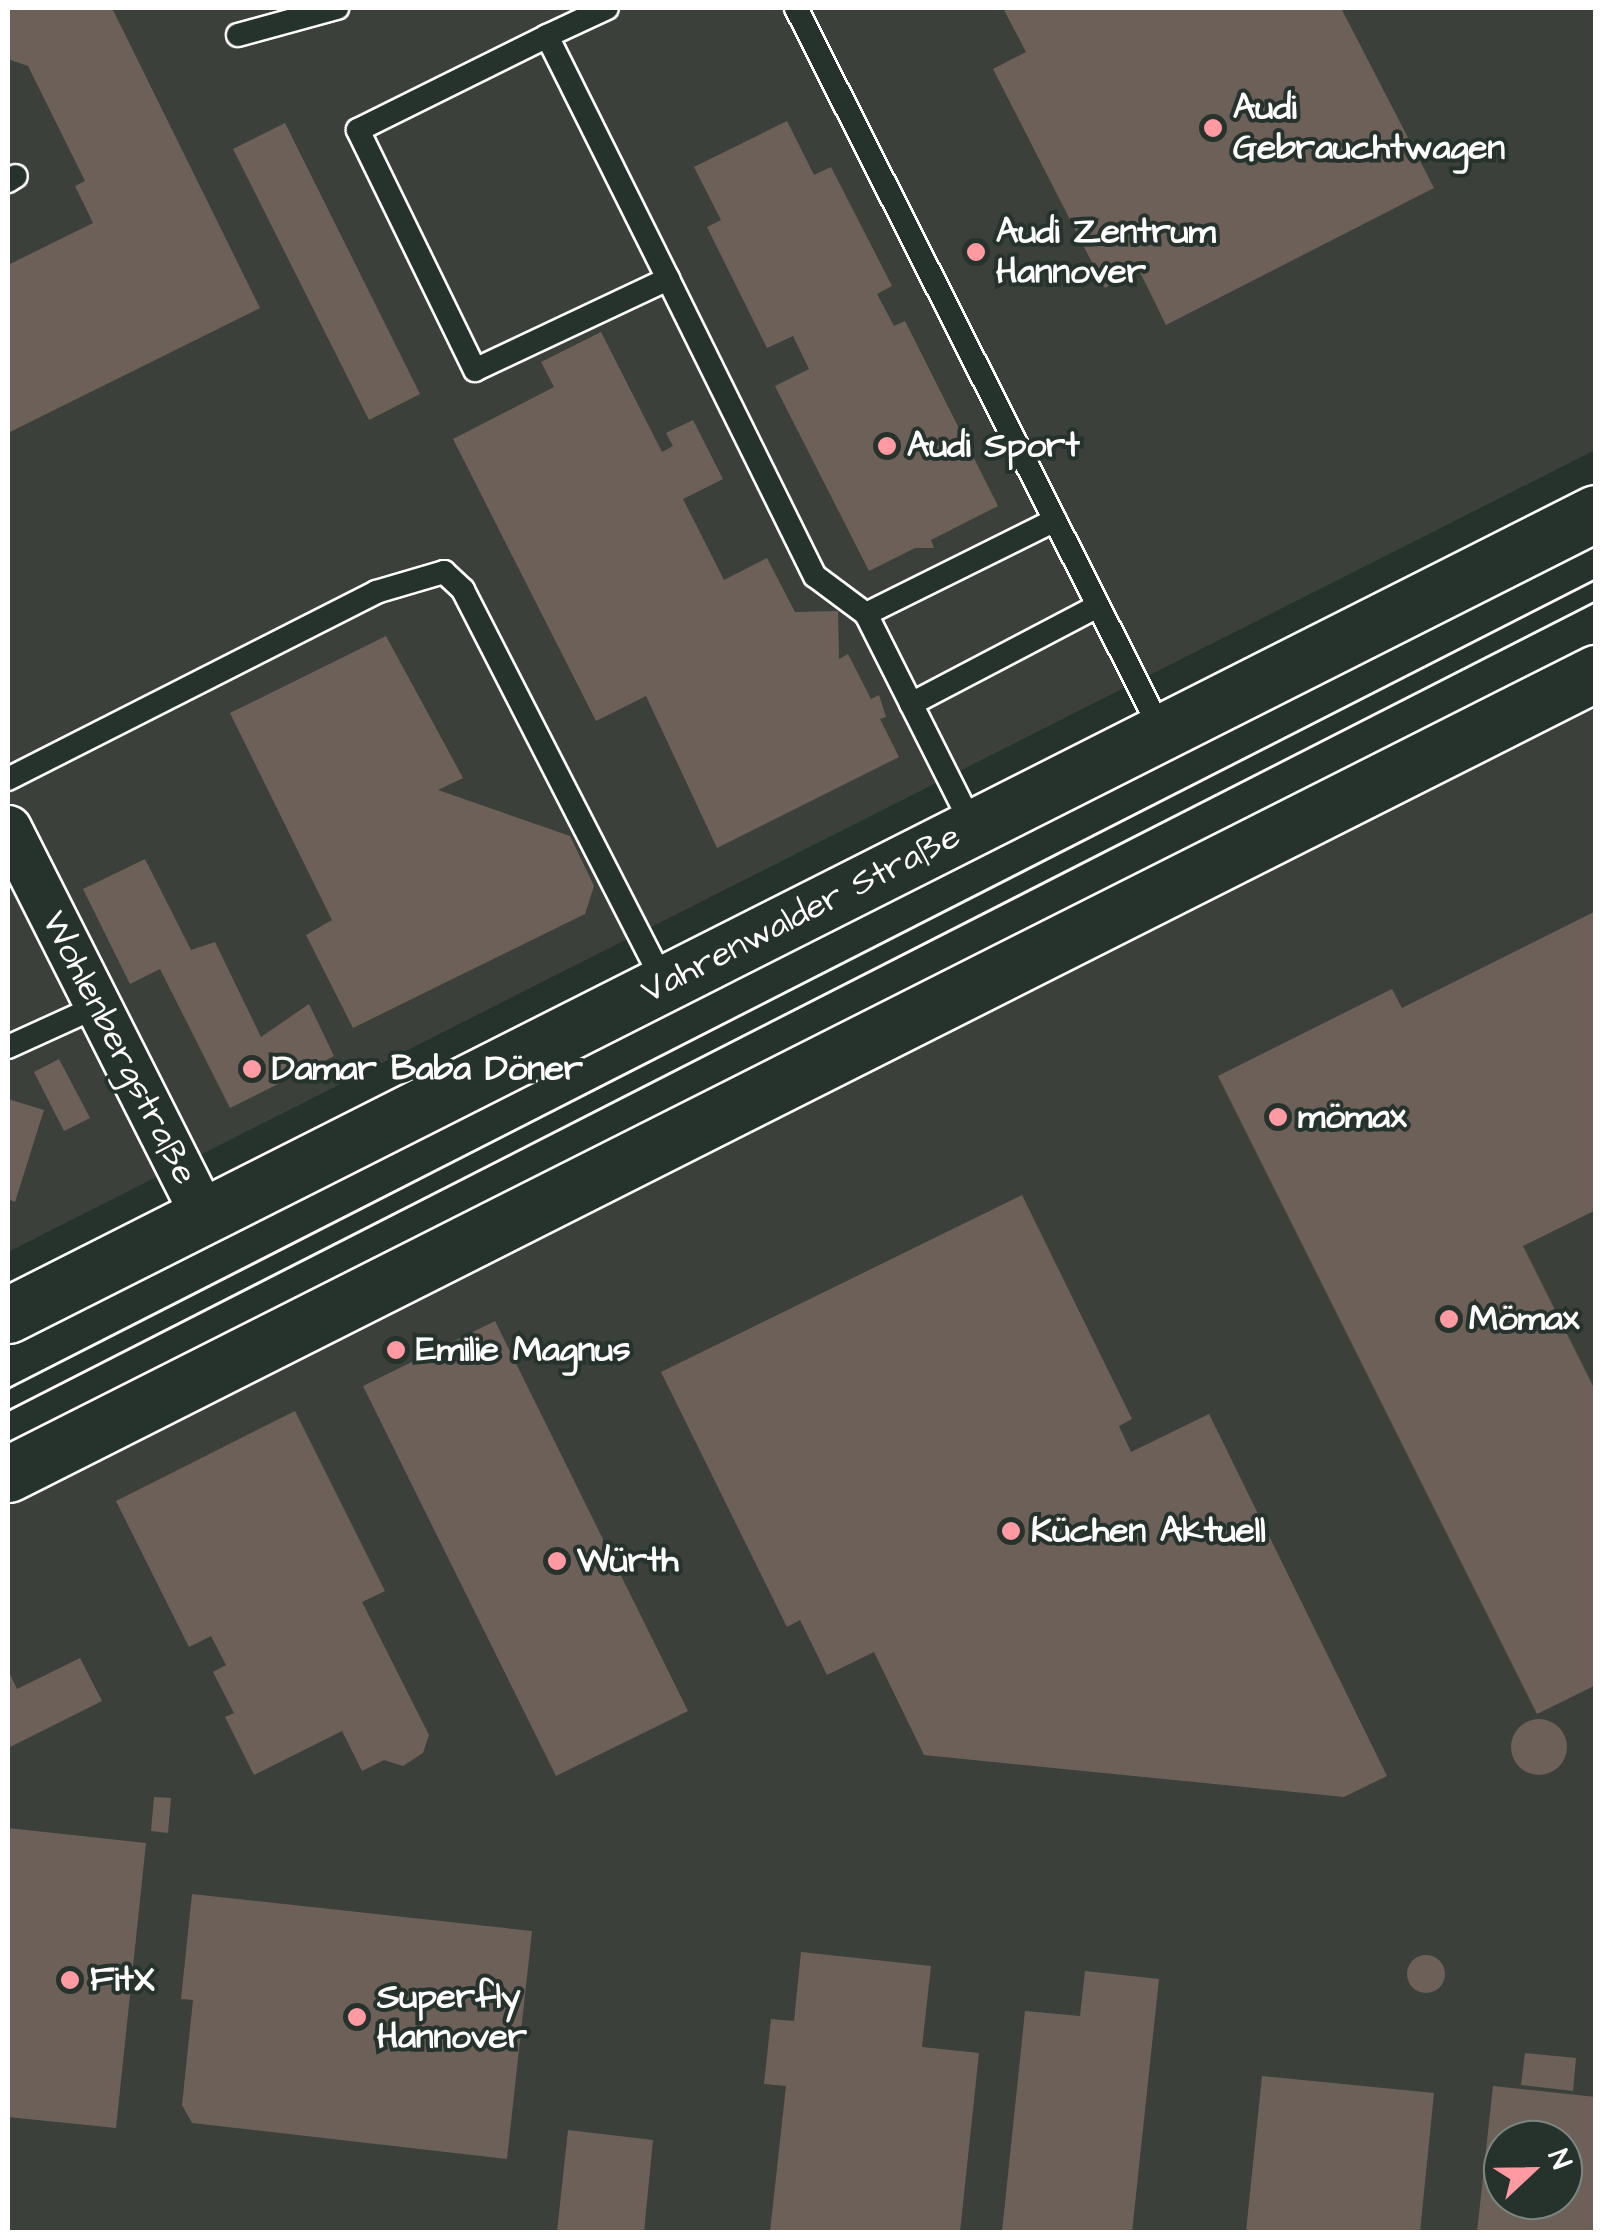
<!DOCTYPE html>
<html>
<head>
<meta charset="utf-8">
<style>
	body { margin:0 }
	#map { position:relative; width:1603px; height:2240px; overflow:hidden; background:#26332d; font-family:"Architects Daughter",sans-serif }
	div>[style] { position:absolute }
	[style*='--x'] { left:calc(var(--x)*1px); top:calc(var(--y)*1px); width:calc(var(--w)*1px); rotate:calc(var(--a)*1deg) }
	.built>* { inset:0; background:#3b403a }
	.building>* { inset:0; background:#6d6059 }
	.round { border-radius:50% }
	.roads { filter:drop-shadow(2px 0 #fff) drop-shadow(-2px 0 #fff) drop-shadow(0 2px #fff) drop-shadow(0 -2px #fff) }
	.service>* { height:22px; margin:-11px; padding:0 11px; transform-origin:11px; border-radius:11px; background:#26332d }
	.minor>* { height:45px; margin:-22.5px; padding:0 22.5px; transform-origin:22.5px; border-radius:22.5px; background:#26332d }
	.secondary>* { height:55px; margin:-27.5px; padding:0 27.5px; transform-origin:27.5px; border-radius:27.5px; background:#26332d }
	.tram>* { height:2.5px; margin:-1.25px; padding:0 1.25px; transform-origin:1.25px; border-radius:1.25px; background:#fff }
	.dots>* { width:28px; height:28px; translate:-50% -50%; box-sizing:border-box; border:5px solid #26332d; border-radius:50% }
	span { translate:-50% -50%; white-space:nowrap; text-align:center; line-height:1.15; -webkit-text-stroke:8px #26332d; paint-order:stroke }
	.poi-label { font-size:35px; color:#fff; font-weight:700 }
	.left { translate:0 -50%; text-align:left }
	.street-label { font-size:35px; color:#fff }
	.frame { position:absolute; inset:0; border:10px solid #fff; pointer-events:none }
	.north { position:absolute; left:1483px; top:2120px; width:100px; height:100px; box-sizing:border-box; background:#26332d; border:2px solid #7d8581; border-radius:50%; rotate:68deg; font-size:28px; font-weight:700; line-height:40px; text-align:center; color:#fff }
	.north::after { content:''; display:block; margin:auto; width:35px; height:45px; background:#ff9aa2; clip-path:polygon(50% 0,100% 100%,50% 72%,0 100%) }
</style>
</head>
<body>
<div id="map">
	<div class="built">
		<div style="clip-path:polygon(8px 8px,1595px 8px,1595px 450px,8px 1252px)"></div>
		<div style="clip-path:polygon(evenodd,1595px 673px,1595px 2232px,8px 2232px,8px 1474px,1595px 673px,1503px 2140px,1563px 2140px,1563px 2200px,1503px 2200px,1503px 2140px)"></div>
	</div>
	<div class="building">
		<div style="clip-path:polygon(8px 8px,112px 8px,260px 308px,8px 433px,8px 265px,93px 223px,75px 186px,85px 181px,28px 66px,8px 59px)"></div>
		<div style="clip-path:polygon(1003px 8px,1341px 8px,1434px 188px,1166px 325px,1139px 270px,1105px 288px,993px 69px,1026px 52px)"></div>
		<div style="clip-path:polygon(787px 121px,814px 175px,831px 167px,892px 286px,877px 294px,894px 326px,905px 321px,998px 506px,931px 540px,934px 548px,915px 548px,869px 571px,775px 386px,809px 369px,793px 336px,767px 348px,707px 227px,721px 220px,694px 167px)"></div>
		<div style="clip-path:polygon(285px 123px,420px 394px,369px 420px,233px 149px)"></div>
		<div style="clip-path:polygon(601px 332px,662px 452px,673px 446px,666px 433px,693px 420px,723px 479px,683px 499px,724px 580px,767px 558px,795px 612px,838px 611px,839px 659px,848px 654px,871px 699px,879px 695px,886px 717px,880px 719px,899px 757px,717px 848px,646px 696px,596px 721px,453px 439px,554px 387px,541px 362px)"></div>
		<div style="clip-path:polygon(386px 636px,463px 778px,438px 790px,570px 836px,594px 886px,585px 914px,353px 1028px,306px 935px,332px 920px,230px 713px)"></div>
		<div style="clip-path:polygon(145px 859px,191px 950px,215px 942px,261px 1037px,309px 1004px,334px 1056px,230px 1108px,160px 969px,130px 984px,83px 889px)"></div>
		<div style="clip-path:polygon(1596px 911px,1596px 1210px,1523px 1246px,1596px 1392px,1596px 1685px,1537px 1714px,1218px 1076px,1392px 989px,1402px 1008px)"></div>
		<div style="clip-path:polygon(59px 1059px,90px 1118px,64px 1131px,34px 1072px)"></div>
		<div style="clip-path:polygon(8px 1099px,44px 1110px,15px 1202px,8px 1199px)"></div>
		<div style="clip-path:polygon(1022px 1195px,1132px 1419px,1119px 1426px,1131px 1452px,1209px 1414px,1387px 1776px,1344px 1797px,924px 1755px,874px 1652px,827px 1675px,800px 1620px,787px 1627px,661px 1372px)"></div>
		<div style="clip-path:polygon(495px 1321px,688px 1711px,556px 1776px,363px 1386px)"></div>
		<div style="clip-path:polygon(295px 1411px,385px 1591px,362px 1602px,429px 1735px,423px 1753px,403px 1766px,384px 1760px,362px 1771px,342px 1731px,254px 1775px,225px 1717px,234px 1713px,213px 1672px,226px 1665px,211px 1636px,189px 1647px,116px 1501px)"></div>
		<div style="clip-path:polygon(80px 1658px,102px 1701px,8px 1748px,8px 1670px,17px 1689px)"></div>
		<div class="round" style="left:1511px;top:1719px;width:56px;height:56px"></div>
		<div style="clip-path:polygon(154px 1797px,171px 1798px,168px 1833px,151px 1831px)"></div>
		<div style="clip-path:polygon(8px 1828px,146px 1843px,116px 2128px,8px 2117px)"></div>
		<div style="clip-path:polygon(192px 1894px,532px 1931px,507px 2159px,192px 2123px,182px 2105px,193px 2000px,181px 1999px)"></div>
		<div style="clip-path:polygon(801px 1952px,931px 1966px,922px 2047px,979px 2053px,960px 2232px,770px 2232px,786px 2086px,764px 2084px,771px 2019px,794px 2021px)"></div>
		<div class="round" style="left:1407px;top:1955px;width:38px;height:38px"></div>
		<div style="clip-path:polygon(1085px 1971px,1159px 1979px,1132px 2232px,1002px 2232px,1025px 2011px,1080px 2016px)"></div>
		<div style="clip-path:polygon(1525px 2053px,1576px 2058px,1573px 2091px,1521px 2085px)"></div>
		<div style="clip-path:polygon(1262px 2076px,1434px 2093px,1420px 2232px,1246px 2232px)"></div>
		<div style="clip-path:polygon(evenodd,1493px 2086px,1596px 2097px,1596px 2232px,1477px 2232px,1493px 2086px,1503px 2140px,1563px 2140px,1563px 2200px,1503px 2200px,1503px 2140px)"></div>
		<div style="clip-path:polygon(568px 2130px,653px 2140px,644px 2232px,557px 2232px)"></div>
	</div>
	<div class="roads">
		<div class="service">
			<div style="--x:796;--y:8;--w:811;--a:63.18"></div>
			<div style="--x:238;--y:35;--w:103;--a:-15.3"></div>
			<div style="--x:547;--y:36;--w:271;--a:63.5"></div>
			<div style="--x:668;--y:279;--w:213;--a:154.8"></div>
			<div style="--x:475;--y:370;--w:267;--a:-116"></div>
			<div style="--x:358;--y:130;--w:211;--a:-26.4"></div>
			<div style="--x:547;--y:36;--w:66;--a:-25"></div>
			<div style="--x:8;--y:181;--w:9;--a:-32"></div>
			<div style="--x:668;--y:279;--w:331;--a:63.7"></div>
			<div style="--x:815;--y:576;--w:64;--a:36.7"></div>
			<div style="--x:866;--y:614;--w:211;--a:-26.4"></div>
			<div style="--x:866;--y:614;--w:238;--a:63.3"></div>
			<div style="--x:911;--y:704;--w:211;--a:-27.7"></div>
			<div style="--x:8;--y:779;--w:413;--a:-26.9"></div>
			<div style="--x:376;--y:592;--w:71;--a:-16.4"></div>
			<div style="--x:444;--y:572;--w:26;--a:43"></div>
			<div style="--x:463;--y:590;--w:441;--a:62.9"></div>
			<div style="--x:8;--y:1047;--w:99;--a:-24.5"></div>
		</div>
		<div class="minor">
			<div style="--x:8;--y:828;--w:432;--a:63.2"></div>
		</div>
		<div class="secondary">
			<div style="--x:8;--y:1315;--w:1779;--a:-26.8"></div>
			<div style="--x:8;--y:1474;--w:1779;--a:-26.77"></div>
		</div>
	</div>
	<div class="tram">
		<div style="--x:8;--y:1388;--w:1782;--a:-27"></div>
		<div style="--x:8;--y:1410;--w:1782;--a:-27"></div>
	</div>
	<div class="dots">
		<div style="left:1213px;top:128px;background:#ff9aa2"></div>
		<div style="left:976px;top:252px;background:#ff9aa2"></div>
		<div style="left:887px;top:446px;background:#ff9aa2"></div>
		<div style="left:252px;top:1069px;background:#ff9aa2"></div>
		<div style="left:1278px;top:1117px;background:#ff9aa2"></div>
		<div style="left:1449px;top:1319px;background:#ff9aa2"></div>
		<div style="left:396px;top:1350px;background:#ff9aa2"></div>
		<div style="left:1011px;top:1531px;background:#ff9aa2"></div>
		<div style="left:557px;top:1561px;background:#ff9aa2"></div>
		<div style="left:70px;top:1980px;background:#ff9aa2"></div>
		<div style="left:357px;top:2017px;background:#ff9aa2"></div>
	</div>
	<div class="poi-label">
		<span class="left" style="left:1233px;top:128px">Audi<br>Gebrauchtwagen</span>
		<span class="left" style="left:996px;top:252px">Audi Zentrum<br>Hannover</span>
		<span class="left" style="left:907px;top:446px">Audi Sport</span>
		<span class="left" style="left:272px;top:1069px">Damar Baba Döner</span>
		<span class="left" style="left:1298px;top:1117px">mömax</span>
		<span class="left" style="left:1469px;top:1319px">Mömax</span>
		<span class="left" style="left:416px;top:1350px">Emilie Magnus</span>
		<span class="left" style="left:1031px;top:1531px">Küchen Aktuell</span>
		<span class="left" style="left:577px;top:1561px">Würth</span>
		<span class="left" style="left:90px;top:1980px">FitX</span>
		<span class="left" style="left:377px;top:2017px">Superfly<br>Hannover</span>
	</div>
	<div class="street-label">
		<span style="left:801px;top:914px;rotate:-27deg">Vahrenwalder Straße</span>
		<span style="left:119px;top:1048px;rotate:63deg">Wohlenbergstraße</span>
	</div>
	<div class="frame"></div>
	<div class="north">N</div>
</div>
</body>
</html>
